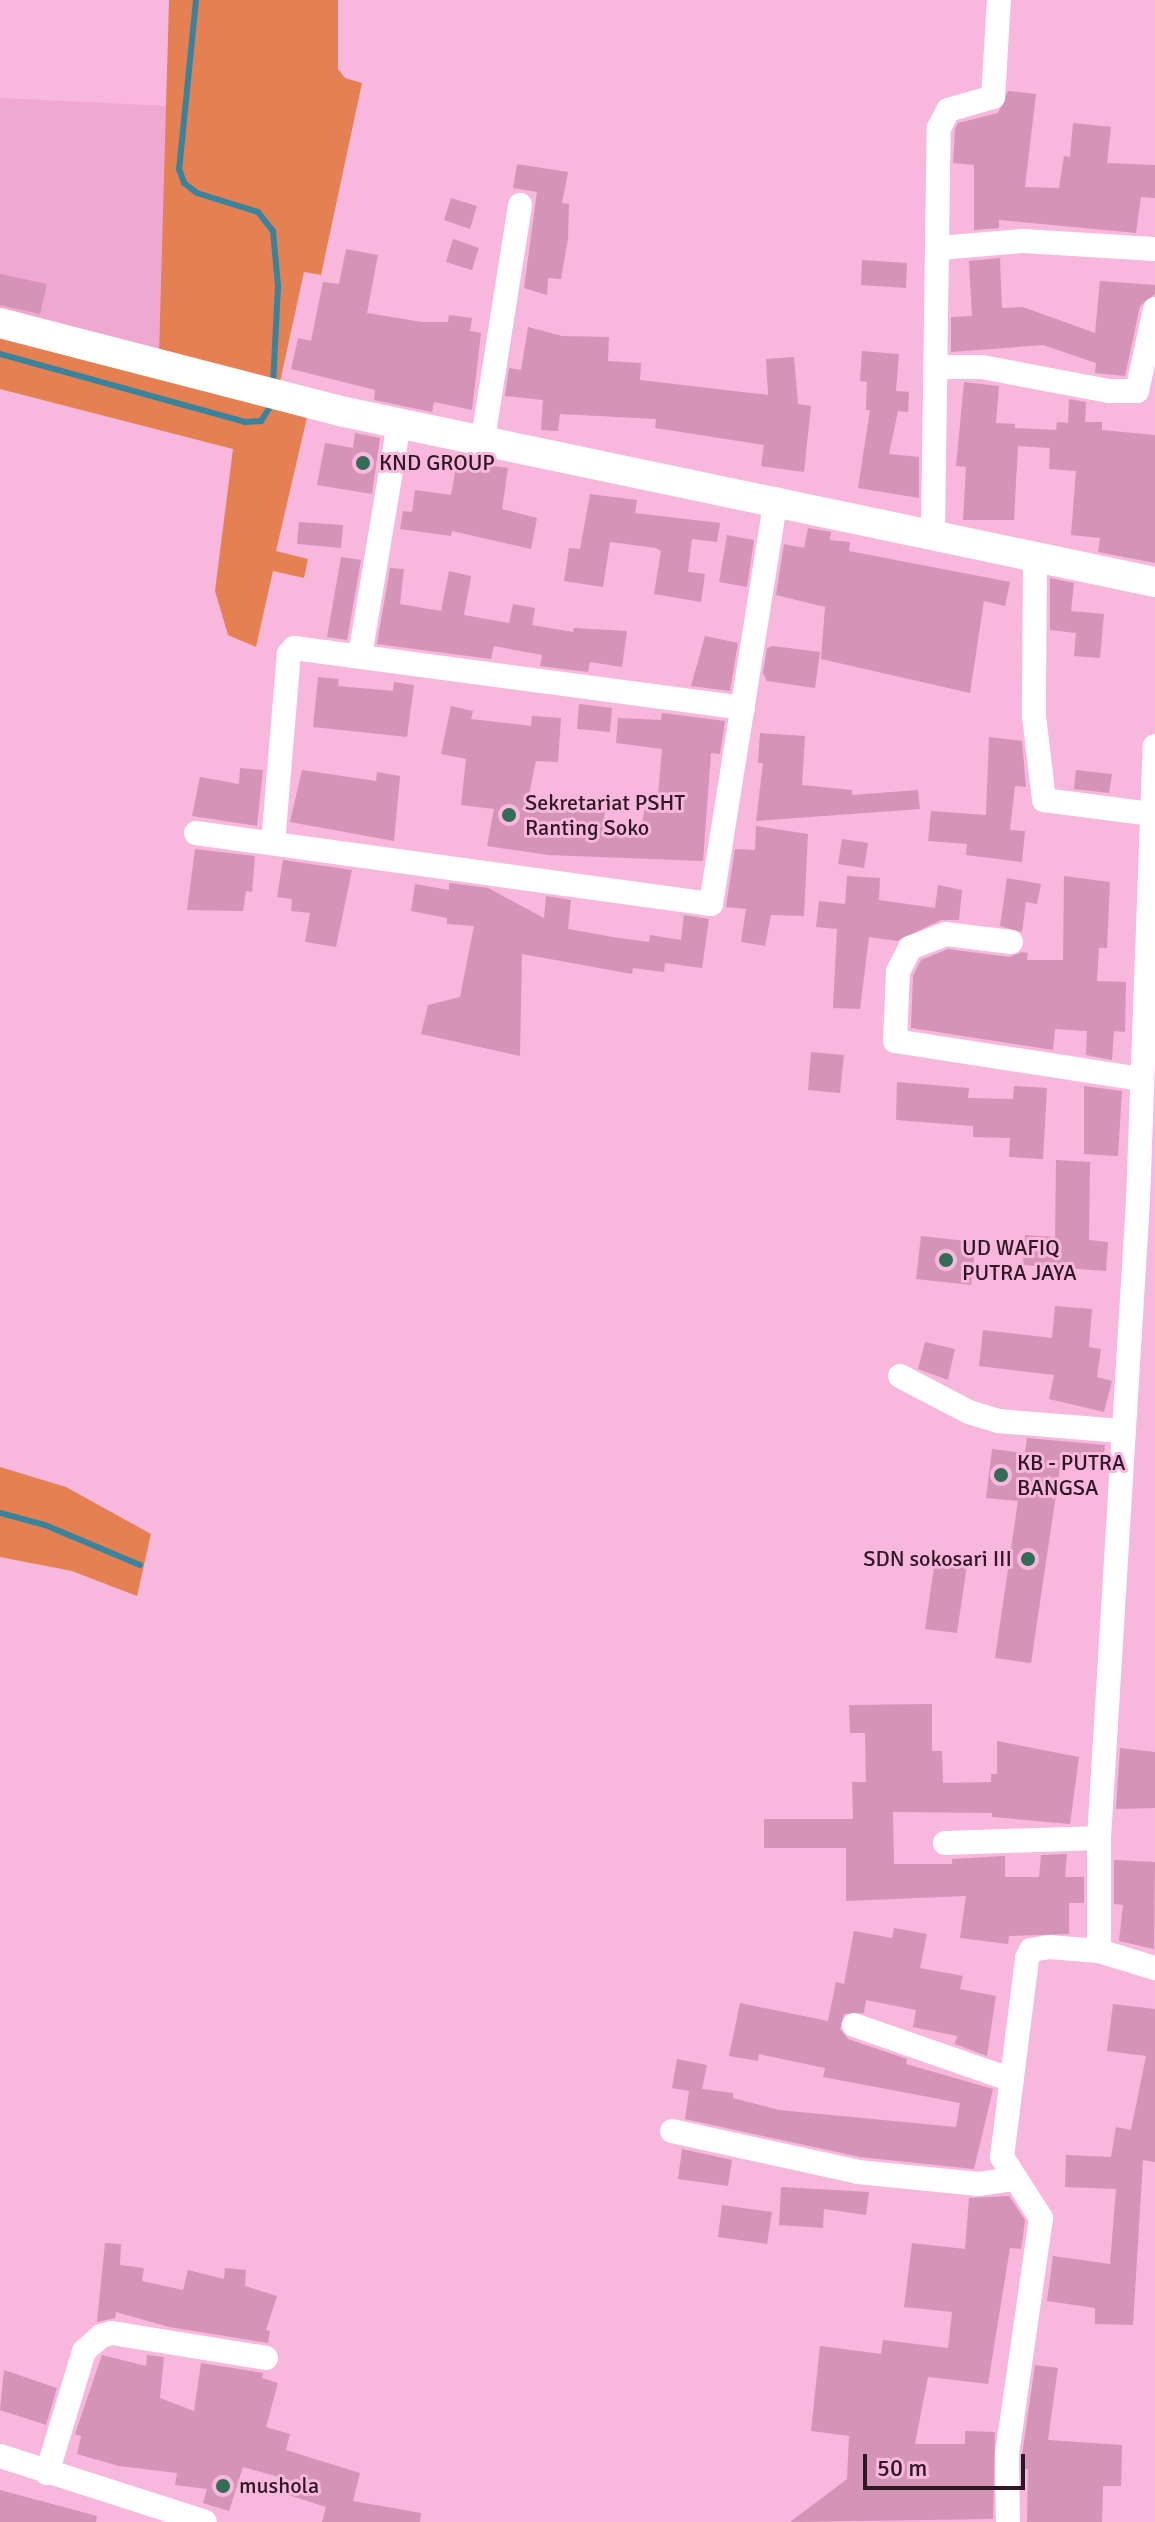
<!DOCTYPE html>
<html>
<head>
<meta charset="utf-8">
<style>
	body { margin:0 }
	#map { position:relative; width:1155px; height:2522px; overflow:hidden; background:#f8b7dc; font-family:Signika,sans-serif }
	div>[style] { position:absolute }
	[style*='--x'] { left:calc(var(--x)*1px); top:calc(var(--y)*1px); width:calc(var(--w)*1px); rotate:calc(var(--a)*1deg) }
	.built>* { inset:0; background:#efa8d0 }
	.forest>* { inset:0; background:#e58053 }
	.stream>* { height:6px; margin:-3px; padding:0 3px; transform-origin:3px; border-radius:3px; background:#39839d }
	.building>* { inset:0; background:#d394b8 }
	.minor>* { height:24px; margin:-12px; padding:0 12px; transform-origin:12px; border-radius:12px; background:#fff }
	.tertiary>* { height:30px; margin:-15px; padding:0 15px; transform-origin:15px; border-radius:15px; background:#fff }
	.dots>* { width:22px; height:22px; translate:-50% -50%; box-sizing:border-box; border:4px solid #f8b7dc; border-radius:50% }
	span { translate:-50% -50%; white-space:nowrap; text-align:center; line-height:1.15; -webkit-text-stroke:6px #f8b7dc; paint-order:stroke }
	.poi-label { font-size:22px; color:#2f1725 }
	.left { translate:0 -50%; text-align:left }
	.right { translate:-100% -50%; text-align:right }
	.scale { position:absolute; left:863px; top:2454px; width:162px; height:36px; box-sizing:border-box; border:4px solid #2f1725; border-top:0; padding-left:10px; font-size:24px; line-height:28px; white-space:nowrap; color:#2f1725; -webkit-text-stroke:6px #f8b7dc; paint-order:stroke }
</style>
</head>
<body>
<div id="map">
	<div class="built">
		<div style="clip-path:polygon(0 98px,167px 106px,159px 353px,0 314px)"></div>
	</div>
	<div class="forest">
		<div style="clip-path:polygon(169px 0,338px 0,338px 69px,345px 78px,362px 83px,321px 275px,304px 272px,280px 382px,159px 353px)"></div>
		<div style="clip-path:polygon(0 335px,308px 413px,276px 551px,308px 559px,304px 578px,273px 571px,256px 647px,228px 635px,215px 591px,233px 449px,0 389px)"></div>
		<div style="clip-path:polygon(0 1467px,66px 1487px,151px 1534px,137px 1596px,72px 1571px,0 1557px)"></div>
	</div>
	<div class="stream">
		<div style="--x:196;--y:0;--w:170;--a:95.7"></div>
		<div style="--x:179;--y:169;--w:15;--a:70"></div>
		<div style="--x:184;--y:183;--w:16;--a:38"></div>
		<div style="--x:197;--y:193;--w:64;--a:17.3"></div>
		<div style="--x:258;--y:212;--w:24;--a:52"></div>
		<div style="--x:273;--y:231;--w:55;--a:84.8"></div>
		<div style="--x:278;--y:286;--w:99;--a:92.9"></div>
		<div style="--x:0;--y:354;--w:255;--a:15.5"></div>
		<div style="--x:246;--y:422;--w:15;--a:-4"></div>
		<div style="--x:261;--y:421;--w:20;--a:-57"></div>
		<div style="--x:0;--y:1513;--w:47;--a:14.9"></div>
		<div style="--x:45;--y:1525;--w:103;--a:22.8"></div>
	</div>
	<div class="building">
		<div style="clip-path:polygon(1008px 91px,1036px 94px,1025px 187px,1059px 188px,1064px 156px,1070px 157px,1073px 123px,1111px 127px,1107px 163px,1155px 165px,1155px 198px,1141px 197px,1136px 233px,999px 220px,999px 228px,974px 230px,974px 165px,953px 163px,955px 129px,958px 123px,998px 113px)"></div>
		<div style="clip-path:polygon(517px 164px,568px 172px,562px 203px,569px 204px,568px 239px,561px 279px,548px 278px,547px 295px,524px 288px,537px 192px,513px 188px)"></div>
		<div style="clip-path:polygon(451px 198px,477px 206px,470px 229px,444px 220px)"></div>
		<div style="clip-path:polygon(453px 239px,479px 248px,472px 270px,446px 262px)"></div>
		<div style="clip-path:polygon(346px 249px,378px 255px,367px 313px,422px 322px,448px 322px,449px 315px,472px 318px,470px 331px,481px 333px,472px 410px,434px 402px,432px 412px,374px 400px,375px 390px,291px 369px,298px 338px,311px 341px,323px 282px,339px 284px)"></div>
		<div style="clip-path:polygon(1000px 258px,1002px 308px,1023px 307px,1095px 333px,1100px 281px,1155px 285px,1155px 294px,1140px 306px,1125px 376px,1095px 373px,1096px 363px,1043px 345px,951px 352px,951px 317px,972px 316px,969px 261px)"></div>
		<div style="clip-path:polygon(862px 260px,907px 263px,906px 288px,861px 285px)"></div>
		<div style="clip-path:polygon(0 274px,47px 284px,40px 314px,0 305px)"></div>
		<div style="clip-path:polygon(528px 327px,562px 336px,609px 337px,608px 361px,641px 363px,640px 380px,768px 395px,766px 359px,794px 357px,798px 404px,811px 406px,804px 472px,761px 466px,764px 445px,655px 428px,656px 419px,560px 414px,558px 431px,541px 430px,543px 400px,505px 396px,509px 368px,521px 370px)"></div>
		<div style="clip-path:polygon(862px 351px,899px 354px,896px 391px,909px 392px,908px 412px,898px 411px,889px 454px,919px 457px,919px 498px,858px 488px,870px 410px,866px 410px,867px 382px,860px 381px)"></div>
		<div style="clip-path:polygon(964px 382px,999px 386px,996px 423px,1015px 424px,1015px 428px,1056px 430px,1057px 422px,1068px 423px,1069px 399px,1086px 402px,1085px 422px,1102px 422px,1102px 430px,1155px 435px,1155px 563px,1098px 552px,1100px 538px,1071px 535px,1076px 471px,1049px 469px,1050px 448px,1018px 446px,1014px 520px,963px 520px,966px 467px,956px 466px)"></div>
		<div style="clip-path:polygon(355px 433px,380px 438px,372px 494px,317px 485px,325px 443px,353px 448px)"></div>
		<div style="clip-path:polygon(457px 461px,508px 468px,502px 509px,537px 518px,531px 549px,452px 531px,451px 536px,400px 529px,403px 511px,412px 512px,415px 490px,451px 495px)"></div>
		<div style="clip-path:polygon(590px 494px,637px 500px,635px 513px,720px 523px,717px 542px,692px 539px,688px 572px,705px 574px,701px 602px,654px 594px,661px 551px,656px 548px,610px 542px,603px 587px,564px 581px,569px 548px,580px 549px)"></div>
		<div style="clip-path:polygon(299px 522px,343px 525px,341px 548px,297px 544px)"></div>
		<div style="clip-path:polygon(808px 528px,831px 532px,830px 540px,850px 542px,849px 551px,1010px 582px,1005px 606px,984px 601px,970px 693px,821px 659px,825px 607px,776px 595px,784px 544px,804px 548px)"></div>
		<div style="clip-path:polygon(727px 535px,754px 540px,747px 587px,719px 582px)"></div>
		<div style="clip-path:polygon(341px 557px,361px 560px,347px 640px,327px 637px)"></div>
		<div style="clip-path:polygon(390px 568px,404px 569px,400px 604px,441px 611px,449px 571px,471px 576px,464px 615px,509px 623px,513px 604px,535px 608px,532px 625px,573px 632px,574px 628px,627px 631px,622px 667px,590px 662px,588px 672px,540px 666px,542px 655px,494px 646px,491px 659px,377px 644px)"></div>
		<div style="clip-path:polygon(1050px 578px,1074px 583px,1071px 611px,1104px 614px,1100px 658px,1074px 656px,1076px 633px,1050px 630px)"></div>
		<div style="clip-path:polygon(705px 636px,738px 643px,730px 691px,691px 686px)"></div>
		<div style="clip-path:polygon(773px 646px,820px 652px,815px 688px,767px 681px,763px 673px,767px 648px)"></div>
		<div style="clip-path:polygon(318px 677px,339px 679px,338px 686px,393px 691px,394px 682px,414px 685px,407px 737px,313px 727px)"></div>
		<div style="clip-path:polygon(579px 704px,612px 708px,610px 732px,577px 729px)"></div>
		<div style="clip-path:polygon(451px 706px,473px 711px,471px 719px,531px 726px,532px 716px,561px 718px,558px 762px,536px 761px,528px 799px,606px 805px,604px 820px,642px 825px,645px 806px,657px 808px,662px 749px,616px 743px,618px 718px,661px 720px,662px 713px,725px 721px,720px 754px,711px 753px,703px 861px,548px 855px,487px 846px,494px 809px,461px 805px,466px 759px,441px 754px)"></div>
		<div style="clip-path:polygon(760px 733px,805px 736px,802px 785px,852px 790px,852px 795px,918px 790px,920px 809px,756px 821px,763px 763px,758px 763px)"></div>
		<div style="clip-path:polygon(989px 737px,1022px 741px,1026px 787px,1015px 786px,1010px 830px,1025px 831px,1022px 862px,966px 855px,967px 844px,928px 841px,931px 811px,986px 815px)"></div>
		<div style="clip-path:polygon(240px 768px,263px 770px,257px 826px,192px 816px,200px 777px,239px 784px)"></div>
		<div style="clip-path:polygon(302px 770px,376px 781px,377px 772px,400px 776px,394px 841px,290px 822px)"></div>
		<div style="clip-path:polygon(1076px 770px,1112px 774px,1109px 793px,1074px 789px)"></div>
		<div style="clip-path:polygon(756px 826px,808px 834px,804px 916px,771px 915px,765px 946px,741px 942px,746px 909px,726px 907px,735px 849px,755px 850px)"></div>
		<div style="clip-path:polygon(842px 839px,868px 843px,864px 868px,838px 864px)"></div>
		<div style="clip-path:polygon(195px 849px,255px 856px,252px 892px,246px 891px,243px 911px,187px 910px)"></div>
		<div style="clip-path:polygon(283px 860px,352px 870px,336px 947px,305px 942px,310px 913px,291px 911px,292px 899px,277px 897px)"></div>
		<div style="clip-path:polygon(847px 876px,880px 878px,879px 900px,935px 908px,938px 885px,962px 890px,959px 920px,941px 920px,897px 941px,869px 937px,860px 1009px,833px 1008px,837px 929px,816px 927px,819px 901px,845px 904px)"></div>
		<div style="clip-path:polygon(1064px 876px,1110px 882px,1107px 948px,1099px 948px,1097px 981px,1126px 982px,1125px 1032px,1114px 1031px,1112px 1060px,1086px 1055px,1087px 1031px,1055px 1029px,1053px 1050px,911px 1028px,913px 976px,921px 960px,948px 949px,1009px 957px,1022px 952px,1028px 953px,1027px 960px,1063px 960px)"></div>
		<div style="clip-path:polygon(1007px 878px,1041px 884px,1037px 904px,1026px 902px,1022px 932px,1000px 926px)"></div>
		<div style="clip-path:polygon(449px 883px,488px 888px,544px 918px,546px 896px,571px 900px,568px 929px,619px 938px,649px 942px,650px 935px,681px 940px,684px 915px,709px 919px,702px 968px,665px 963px,664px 972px,633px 968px,632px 974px,522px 954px,520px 1056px,421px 1034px,428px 1005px,460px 997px,474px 926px,447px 924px,447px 918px,411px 911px,415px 884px,449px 890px)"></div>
		<div style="clip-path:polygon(811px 1052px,844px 1055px,840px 1093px,808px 1090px)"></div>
		<div style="clip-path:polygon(897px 1082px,969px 1088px,968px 1098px,1013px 1099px,1014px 1086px,1047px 1088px,1043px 1159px,1009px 1157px,1010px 1138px,973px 1137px,973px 1126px,896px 1120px)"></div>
		<div style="clip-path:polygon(1084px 1086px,1122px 1091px,1118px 1156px,1084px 1154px)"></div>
		<div style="clip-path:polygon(1056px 1160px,1090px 1162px,1089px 1240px,1108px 1242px,1106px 1271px,1023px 1265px,1025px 1235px,1055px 1237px)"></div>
		<div style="clip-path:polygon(921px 1236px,976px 1242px,971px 1285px,916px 1279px)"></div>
		<div style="clip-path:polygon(1055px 1306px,1092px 1309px,1089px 1347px,1101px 1349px,1097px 1377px,1112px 1381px,1104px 1412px,1049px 1399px,1054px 1375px,979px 1366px,983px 1330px,1052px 1338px)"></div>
		<div style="clip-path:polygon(925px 1342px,955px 1349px,948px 1380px,918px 1369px)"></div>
		<div style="clip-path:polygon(1027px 1438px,1105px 1445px,1103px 1461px,1061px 1461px,1031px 1663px,995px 1658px,1018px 1501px,986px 1498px,992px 1449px,1025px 1453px)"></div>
		<div style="clip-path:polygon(935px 1560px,967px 1565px,957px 1633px,925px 1629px)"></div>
		<div style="clip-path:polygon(932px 1704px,932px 1751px,942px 1751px,943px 1783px,991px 1782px,991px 1774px,997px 1774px,997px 1741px,1079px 1757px,1070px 1824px,992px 1817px,992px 1813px,893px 1812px,894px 1864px,952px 1864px,952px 1859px,1005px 1856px,1005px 1877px,1039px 1877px,1041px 1855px,1067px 1854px,1065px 1877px,1084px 1877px,1084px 1903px,1069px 1903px,1069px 1934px,1009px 1936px,1008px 1944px,960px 1938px,966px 1896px,846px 1901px,846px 1848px,764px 1848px,764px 1819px,853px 1819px,852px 1782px,866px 1782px,865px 1733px,850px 1733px,849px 1705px)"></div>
		<div style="clip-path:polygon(1120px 1748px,1155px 1752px,1155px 1808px,1116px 1809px)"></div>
		<div style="clip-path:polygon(1114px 1860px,1155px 1862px,1154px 1949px,1119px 1941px,1123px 1905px,1114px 1904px)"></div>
		<div style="clip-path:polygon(894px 1928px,927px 1934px,920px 1968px,963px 1976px,960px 1989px,996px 1996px,987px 2056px,955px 2044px,957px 2036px,913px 2027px,916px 2010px,866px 2000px,864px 2013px,844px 2014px,840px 2029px,848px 2039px,907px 2059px,906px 2064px,993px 2089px,974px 2169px,860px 2157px,685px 2119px,689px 2091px,672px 2088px,677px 2059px,707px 2065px,702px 2089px,733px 2093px,733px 2098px,779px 2110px,956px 2127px,960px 2103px,823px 2077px,825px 2068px,759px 2054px,758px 2061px,729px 2056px,740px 2003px,828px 2021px,836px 1982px,844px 1984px,854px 1931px,892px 1938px)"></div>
		<div style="clip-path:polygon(1113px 2004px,1155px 2009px,1155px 2162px,1143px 2160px,1133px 2325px,1095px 2324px,1095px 2308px,1047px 2301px,1053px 2256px,1110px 2264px,1116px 2189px,1065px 2187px,1066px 2155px,1111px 2157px,1116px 2127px,1131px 2130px,1146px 2056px,1107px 2051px)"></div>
		<div style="clip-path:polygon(682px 2149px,732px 2160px,728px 2186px,678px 2179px)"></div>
		<div style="clip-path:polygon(781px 2187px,869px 2192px,866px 2215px,824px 2209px,823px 2228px,779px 2225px)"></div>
		<div style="clip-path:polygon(1009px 2196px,1025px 2220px,1023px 2236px,1021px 2249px,1010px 2248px,988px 2384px,928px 2377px,915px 2444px,965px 2444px,965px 2431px,995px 2432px,993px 2519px,790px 2522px,847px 2479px,849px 2436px,811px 2431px,820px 2346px,881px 2354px,883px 2340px,948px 2348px,952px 2312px,904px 2307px,912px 2243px,965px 2249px,969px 2198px)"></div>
		<div style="clip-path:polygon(722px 2205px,772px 2212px,767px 2244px,718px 2237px)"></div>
		<div style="clip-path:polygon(105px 2243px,121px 2244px,120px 2265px,144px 2268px,142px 2281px,183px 2290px,188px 2270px,224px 2279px,225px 2268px,246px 2270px,245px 2286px,277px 2296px,266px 2330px,270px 2331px,268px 2343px,169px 2327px,116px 2312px,115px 2318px,97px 2322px)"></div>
		<div style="clip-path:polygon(102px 2355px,146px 2366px,147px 2355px,164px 2357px,160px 2398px,194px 2411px,201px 2363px,263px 2373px,262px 2378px,278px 2383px,266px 2427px,290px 2434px,286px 2450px,360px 2473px,353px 2501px,421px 2513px,420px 2522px,322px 2522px,326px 2507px,282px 2493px,286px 2479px,243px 2467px,229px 2511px,203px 2503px,207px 2489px,175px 2485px,177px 2473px,119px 2466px,77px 2454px,81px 2436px,75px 2434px)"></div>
		<div style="clip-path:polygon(1035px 2365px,1058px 2368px,1048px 2440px,1122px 2445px,1121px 2486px,1103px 2486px,1102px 2522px,1027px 2522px,1028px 2469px,1022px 2469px,1022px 2455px)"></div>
		<div style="clip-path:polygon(4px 2370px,57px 2388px,46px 2425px,0 2410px)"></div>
		<div style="clip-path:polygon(0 2490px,97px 2516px,96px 2522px,0 2522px)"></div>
	</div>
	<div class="minor">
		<div style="--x:939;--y:248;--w:84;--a:-4.8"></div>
		<div style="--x:1023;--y:241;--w:132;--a:3.5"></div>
		<div style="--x:939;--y:367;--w:43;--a:0"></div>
		<div style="--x:982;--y:367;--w:129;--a:10.7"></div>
		<div style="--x:1109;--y:391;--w:28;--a:0"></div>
		<div style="--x:1137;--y:391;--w:84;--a:-77.6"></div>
		<div style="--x:483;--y:439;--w:237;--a:-81"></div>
		<div style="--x:933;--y:533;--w:405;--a:-89.2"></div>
		<div style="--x:939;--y:128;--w:20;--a:-63"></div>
		<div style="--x:948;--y:110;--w:47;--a:-16.1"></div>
		<div style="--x:993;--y:97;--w:97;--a:-86.5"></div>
		<div style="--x:1035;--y:555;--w:161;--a:90.4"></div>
		<div style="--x:1034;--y:716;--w:85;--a:83.2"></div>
		<div style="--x:1044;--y:800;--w:109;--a:7.4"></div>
		<div style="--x:360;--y:656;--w:236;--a:-80.5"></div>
		<div style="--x:196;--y:833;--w:520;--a:7.85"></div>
		<div style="--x:711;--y:904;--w:410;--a:-80.9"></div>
		<div style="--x:273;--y:843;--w:190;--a:-85.2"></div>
		<div style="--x:289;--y:654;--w:8;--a:-50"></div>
		<div style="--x:294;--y:648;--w:453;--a:7.6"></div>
		<div style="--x:1011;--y:942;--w:65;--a:-173"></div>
		<div style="--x:946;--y:934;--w:39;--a:159"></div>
		<div style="--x:910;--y:948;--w:27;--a:117"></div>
		<div style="--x:898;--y:972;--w:69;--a:92.5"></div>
		<div style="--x:895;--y:1041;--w:248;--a:8.8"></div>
		<div style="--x:900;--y:1376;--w:78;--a:27.6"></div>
		<div style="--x:969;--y:1412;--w:30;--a:17"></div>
		<div style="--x:998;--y:1421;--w:124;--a:4.6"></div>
		<div style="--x:945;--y:1843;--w:154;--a:-1.9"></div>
		<div style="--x:1099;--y:1951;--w:113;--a:-90"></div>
		<div style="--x:1099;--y:1838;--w:639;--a:-86.5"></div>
		<div style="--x:1138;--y:1200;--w:454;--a:-87.9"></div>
		<div style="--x:854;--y:2025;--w:167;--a:19.2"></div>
		<div style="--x:672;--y:2131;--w:190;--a:12.4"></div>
		<div style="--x:858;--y:2172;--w:121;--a:5.7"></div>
		<div style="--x:978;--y:2184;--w:35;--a:-8"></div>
		<div style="--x:0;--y:2456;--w:215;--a:17.8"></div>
		<div style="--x:47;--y:2473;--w:127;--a:-73.1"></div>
		<div style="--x:84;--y:2351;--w:23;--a:-41"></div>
		<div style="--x:101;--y:2336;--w:11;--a:-15"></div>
		<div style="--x:112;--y:2333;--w:156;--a:9.2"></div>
		<div style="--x:1008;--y:2522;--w:68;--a:-90.8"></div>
		<div style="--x:1007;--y:2454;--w:238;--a:-81.8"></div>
		<div style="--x:1041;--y:2218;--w:72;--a:-122.6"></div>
		<div style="--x:1002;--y:2157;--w:201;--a:-82.8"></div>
		<div style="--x:1027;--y:1958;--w:9;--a:-63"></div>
		<div style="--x:1031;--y:1950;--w:18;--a:-9"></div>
		<div style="--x:1049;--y:1947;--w:50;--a:4.6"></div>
		<div style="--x:1099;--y:1951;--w:59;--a:16.9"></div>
	</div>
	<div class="tertiary">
		<div style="--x:0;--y:323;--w:351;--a:14.5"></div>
		<div style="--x:340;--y:411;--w:833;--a:11.85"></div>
	</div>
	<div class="dots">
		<div style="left:363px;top:463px;background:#346d55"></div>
		<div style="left:509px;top:815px;background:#346d55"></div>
		<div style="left:946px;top:1260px;background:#346d55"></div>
		<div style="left:1001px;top:1475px;background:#346d55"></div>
		<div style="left:1028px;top:1559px;background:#346d55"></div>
		<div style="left:223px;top:2486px;background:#346d55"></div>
	</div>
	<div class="poi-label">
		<span class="left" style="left:379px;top:463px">KND GROUP</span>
		<span class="left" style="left:525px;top:815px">Sekretariat PSHT<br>Ranting Soko</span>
		<span class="left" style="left:962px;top:1260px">UD WAFIQ<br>PUTRA JAYA</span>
		<span class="left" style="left:1017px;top:1475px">KB - PUTRA<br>BANGSA</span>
		<span class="right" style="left:1012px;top:1559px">SDN sokosari III</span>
		<span class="left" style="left:239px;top:2486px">mushola</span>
	</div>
	<div class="scale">50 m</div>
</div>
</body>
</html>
